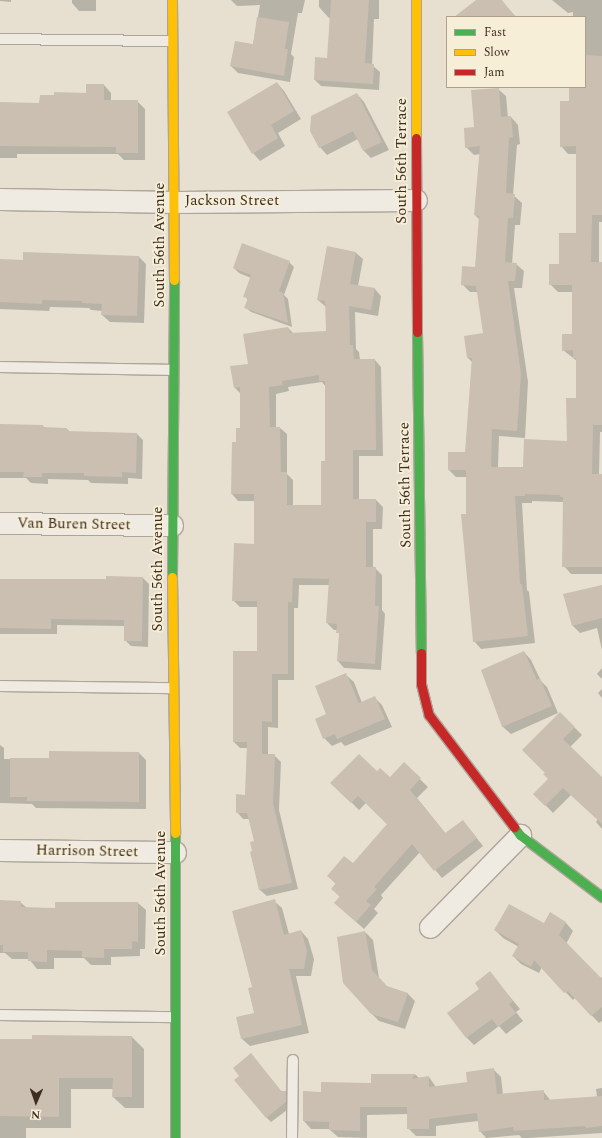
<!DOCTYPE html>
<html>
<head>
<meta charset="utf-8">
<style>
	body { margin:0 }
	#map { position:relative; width:602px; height:1138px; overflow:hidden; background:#e7e0d1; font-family:Spectral,serif }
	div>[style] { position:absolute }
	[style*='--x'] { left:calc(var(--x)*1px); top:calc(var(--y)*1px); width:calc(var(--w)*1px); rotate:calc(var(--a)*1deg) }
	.shadow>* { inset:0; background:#0003 }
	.building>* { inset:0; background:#cbbfb2 }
	.roads { filter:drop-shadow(1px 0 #ada599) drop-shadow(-1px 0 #ada599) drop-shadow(0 1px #ada599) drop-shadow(0 -1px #ada599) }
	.lane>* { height:10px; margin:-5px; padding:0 5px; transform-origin:5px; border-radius:5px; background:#efebe3 }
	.street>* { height:21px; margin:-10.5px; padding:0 10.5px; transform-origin:10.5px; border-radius:10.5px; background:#efebe3 }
	.fast>* { height:9px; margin:-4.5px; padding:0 4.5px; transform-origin:4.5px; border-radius:4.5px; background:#4caf50 }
	.slow>* { height:9px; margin:-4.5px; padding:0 4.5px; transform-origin:4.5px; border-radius:4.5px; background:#ffc107 }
	.jam>* { height:9px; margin:-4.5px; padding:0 4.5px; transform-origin:4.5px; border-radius:4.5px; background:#c62828 }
	span { translate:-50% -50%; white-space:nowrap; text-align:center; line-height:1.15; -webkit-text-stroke:3.5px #f7eed8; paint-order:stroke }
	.street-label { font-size:15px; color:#3d2e20 }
	.legend { position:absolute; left:446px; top:16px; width:140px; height:72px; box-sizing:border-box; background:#f7eed8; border:1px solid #ada18e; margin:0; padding:5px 7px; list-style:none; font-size:12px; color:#3d2e20 }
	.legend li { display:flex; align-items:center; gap:8px; height:20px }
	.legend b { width:20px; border:1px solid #ada18e }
	.north { position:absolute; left:16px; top:1082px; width:40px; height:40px; -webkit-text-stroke:3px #f7eed8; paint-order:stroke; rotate:182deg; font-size:11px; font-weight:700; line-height:16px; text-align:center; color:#3d2e20 }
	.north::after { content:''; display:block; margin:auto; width:14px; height:18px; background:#3d2e20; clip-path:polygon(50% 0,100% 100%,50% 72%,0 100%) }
</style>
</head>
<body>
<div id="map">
	<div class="shadow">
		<div style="clip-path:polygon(0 0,11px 0,11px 2px,0 1px)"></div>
		<div style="clip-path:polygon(72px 0,96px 0,96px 11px,79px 11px,72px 3px)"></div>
		<div style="clip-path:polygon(231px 0,305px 0,302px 13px,298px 13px,291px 54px,294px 57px,290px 82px,238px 73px,231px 66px,253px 45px,260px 5px,237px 6px)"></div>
		<div style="clip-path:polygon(319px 0,379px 0,379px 19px,374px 19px,372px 65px,380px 72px,379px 90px,321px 86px,315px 80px,328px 59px,330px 19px,319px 7px)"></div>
		<div style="clip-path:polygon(477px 0,501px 0,516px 17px,463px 17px)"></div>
		<div style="clip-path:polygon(552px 0,602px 0,602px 222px,599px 222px,599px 263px,602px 263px,602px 432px,600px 432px,599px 475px,602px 475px,602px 574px,571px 574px,564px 566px,564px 502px,532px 501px,532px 503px,522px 503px,527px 590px,529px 592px,535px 643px,481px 649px,474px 641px,467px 515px,467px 477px,456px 477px,449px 470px,466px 453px,472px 362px,468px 358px,484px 334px,478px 292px,470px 292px,462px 284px,476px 268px,480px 220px,475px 215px,480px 154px,474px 155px,466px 147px,498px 89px,506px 96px,508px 118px,511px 117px,518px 125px,520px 144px,517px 145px,513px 195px,522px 203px,520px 225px,515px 225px,512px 264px,516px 264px,524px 271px,522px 288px,514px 288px,528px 382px,525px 438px,499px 436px,498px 468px,524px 468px,568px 442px,577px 399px,577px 361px,563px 350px,573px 335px,573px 292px,558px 292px,550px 284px,577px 234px,577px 154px,568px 154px,561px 146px,569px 102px,570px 87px,585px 87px,585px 17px,573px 17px,573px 12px,568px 13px)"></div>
		<div style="clip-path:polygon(277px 83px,284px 91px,301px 119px,278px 133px,285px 146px,260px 161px,253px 153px)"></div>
		<div style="clip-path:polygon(104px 85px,111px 93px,111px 101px,137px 101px,145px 109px,145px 160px,124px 160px,118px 154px,17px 154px,17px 158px,0 158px,0 103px,40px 104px,87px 94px)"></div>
		<div style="clip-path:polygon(357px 94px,364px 102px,389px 150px,371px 158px,364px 151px,358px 139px,327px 155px,320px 147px)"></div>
		<div style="clip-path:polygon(evenodd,328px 247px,356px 253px,363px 259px,358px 286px,375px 289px,381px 296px,378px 316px,355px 312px,356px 349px,359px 352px,360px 360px,375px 360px,381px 367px,383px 456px,359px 456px,359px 500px,376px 500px,383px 507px,382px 529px,373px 529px,373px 568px,375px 568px,382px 575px,382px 610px,385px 614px,381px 670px,344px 668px,338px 661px,340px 635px,338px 630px,334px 630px,327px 623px,330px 585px,299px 585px,298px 608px,294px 608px,294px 680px,278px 680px,278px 728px,268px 727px,268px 755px,274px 755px,281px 762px,279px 810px,298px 889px,267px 896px,260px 890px,251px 853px,253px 852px,255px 842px,250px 819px,243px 819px,237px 812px,246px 796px,248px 748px,240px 748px,234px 742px,258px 652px,258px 607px,240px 607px,233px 600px,255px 545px,255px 501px,238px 501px,232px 494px,237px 443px,241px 429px,241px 394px,235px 388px,249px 365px,288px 328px,294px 334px,327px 332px,326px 307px,318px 300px,328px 247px,322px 382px,326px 387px,326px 462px,322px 506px,293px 506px,293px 480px,287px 474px,287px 434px,280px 428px,276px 428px,276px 394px,289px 391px,288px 387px,322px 382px)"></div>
		<div style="clip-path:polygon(139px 257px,146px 264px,144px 323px,110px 322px,102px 315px,102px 311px,91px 310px,89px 308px,50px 307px,49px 311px,0 309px,0 260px,24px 261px)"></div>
		<div style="clip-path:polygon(289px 262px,294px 267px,284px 295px,288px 299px,292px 327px,251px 312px,245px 307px,248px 300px,245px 296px,251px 278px,239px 273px,234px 268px)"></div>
		<div style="clip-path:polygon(0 425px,43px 426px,45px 428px,67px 429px,70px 432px,137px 434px,143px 440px,142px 479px,128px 478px,128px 484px,91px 483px,88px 480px,48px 479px,48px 484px,31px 483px,26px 478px,0 478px)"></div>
		<div style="clip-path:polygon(143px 578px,149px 584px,148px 647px,131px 646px,125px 640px,125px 626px,57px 625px,57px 634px,0 634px,0 580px,107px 580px)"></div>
		<div style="clip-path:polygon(602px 586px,602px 650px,597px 628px,580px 633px,572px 625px)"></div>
		<div style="clip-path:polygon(524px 652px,531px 660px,541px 681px,547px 687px,558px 713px,511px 734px,503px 727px,482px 670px)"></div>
		<div style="clip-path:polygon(602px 668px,602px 679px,597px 674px)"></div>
		<div style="clip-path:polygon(346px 675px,354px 682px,362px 703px,375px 698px,382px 705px,392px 727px,345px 746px,341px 742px,332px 746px,324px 738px,328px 714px)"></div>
		<div style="clip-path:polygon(602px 689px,602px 698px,598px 693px)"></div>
		<div style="clip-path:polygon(560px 713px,582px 735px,570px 747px,602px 778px,602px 829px,596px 822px,598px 819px,571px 795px,553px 813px,535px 794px,550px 779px)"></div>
		<div style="clip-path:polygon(0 745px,4px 748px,4px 759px,50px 759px,139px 753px,146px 760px,146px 809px,36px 808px,32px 804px,0 803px)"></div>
		<div style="clip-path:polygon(404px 764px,428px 787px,417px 798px,446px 834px,463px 821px,483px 846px,442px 878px,420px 852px,381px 895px,383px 898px,374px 909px,378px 913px,364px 929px,343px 910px,340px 897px,332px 889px,336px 884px,328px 876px,353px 865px,388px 825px,366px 803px,359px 810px,332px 783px,377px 772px,390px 778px)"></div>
		<div style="clip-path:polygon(0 901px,20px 902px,27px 908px,56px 909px,138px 903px,146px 910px,145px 949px,140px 949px,140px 956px,111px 957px,111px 965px,91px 965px,84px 958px,54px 958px,54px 969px,37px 969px,29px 959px,12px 959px,5px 953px,0 953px)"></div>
		<div style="clip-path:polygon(274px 901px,282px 908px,289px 934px,301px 931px,308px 939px,314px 959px,311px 976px,296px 976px,309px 1033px,250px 1046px,242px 1039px,255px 1014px,253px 988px)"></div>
		<div style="clip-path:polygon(550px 914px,566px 923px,573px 931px,566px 944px,600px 979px,602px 977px,602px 1021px,599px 1023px,575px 998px,573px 1000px,542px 967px,539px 973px,521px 964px,513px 956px,519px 947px,503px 938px,495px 930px,544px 925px)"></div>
		<div style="clip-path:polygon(365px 932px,373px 940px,379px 978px,387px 987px,408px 994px,415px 1001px,405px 1029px,379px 1021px,371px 1013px)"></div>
		<div style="clip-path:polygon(490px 973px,520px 1009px,516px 1012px,523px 1021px,506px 1034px,499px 1026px,474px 1045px,466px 1037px,481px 989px)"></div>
		<div style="clip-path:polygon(33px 1036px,132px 1037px,144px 1049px,144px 1108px,125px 1108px,113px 1097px,113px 1089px,71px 1089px,71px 1128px,26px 1128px,26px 1138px,0 1138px,0 1040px,33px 1040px)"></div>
		<div style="clip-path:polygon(256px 1060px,282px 1092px,286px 1092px,291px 1097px,291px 1107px,271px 1122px,266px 1117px)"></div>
		<div style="clip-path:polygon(493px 1069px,501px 1077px,503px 1095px,543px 1091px,551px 1101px,597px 1097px,596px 1089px,602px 1088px,602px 1133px,528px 1138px,522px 1138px,519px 1135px,486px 1138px,480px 1131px,478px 1121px,436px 1126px,436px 1136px,416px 1136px,408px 1128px,408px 1114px,367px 1115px,367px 1138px,338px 1137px,329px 1129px,311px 1129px,304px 1121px,322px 1093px,372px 1084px,372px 1075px,416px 1075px,419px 1078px,429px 1077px,436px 1087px,469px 1083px)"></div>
	</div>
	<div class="building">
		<div style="clip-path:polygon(331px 0,369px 0,365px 63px,374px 64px,373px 84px,314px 80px,315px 57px,327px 58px)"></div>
		<div style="clip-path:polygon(476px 0,502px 0,515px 17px,454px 17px)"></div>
		<div style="clip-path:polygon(257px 17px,289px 22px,285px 49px,288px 49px,284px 76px,230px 66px,235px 41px,253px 44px)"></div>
		<div style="clip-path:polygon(585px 55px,602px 56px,602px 215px,592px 215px,591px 262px,602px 262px,602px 425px,593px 425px,592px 474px,602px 474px,602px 567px,562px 567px,563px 497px,560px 497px,560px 495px,525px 494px,525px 496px,515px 496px,520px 584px,522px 584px,528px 636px,473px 642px,461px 514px,466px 514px,466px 470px,448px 470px,448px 452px,465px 452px,472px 358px,467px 358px,464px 336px,483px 333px,476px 286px,461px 285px,462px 266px,475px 267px,479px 216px,474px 215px,480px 146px,465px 148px,464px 128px,474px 127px,471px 90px,499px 88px,501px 117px,511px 116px,513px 137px,509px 138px,506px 193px,515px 194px,513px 218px,508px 218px,505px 262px,517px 263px,515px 281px,508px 281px,521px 374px,517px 431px,492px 429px,491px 467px,523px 467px,524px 439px,567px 441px,566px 398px,576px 398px,576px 358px,573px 358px,573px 350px,562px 351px,562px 334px,572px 334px,572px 285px,549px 285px,549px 264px,559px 264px,559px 233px,576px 233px,576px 146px,560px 147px,560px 101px,569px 101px,569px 87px,585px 87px)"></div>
		<div style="clip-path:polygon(277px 82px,294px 111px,271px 125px,278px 138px,252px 154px,227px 112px)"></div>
		<div style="clip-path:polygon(86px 84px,104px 84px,104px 100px,138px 100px,138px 153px,116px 153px,116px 147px,0 146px,0 102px,39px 103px,40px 95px,54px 95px,54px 92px,86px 93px)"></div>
		<div style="clip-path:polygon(357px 93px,382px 142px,363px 151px,353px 131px,319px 148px,310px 131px,311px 116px)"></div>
		<div style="clip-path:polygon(242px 243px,290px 261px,279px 291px,283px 293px,288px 323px,244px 308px,248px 298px,243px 297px,251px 275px,233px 268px)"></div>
		<div style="clip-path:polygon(evenodd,327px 246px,356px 252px,350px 284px,375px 288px,371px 310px,349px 306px,350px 345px,353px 345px,354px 359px,375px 359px,376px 450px,353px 450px,353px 499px,376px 499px,376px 522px,366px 522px,366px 567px,376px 567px,375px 606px,379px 606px,375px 664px,337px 661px,339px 633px,336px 633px,337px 624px,326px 623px,329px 579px,293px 578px,292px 602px,288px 602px,288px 674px,272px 674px,272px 722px,262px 721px,262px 754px,275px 754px,273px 803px,292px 883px,259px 890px,250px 852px,252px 851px,250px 842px,254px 841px,247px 813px,236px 813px,236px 794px,245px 795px,247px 742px,233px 742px,233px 651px,257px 651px,257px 601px,232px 601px,234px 543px,254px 544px,254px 494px,231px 494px,232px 442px,236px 442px,236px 428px,240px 428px,240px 387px,234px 388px,230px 366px,248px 364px,243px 334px,288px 327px,290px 333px,326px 331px,325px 301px,317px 300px,327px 246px,319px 375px,319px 381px,325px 381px,325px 461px,321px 461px,321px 505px,287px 505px,287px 472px,281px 472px,280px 427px,270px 427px,269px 387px,283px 385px,282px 381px,319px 375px)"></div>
		<div style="clip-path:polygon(23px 252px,139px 256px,137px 316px,101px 315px,102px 304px,82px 303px,82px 301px,42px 300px,42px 304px,0 302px,0 259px,23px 260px)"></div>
		<div style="clip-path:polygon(0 424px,43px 425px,43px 427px,67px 428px,67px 431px,137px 433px,136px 473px,122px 472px,122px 477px,84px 476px,84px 473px,42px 473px,42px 477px,23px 477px,24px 472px,0 472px)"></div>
		<div style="clip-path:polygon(106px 576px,143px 577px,142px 641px,124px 641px,124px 620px,51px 619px,51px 629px,0 628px,0 579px,106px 579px)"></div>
		<div style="clip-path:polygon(602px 585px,602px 618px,572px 626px,563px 594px)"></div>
		<div style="clip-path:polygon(524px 651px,537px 680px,540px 678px,552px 706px,502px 727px,481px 670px)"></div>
		<div style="clip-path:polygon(346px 673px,359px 703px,375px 696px,385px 719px,337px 739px,335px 734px,323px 739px,315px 719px,326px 714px,315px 686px)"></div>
		<div style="clip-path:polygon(560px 712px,575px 727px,563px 739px,602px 777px,602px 824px,563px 788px,545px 806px,533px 794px,548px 779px,543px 774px,545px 773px,522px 750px)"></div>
		<div style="clip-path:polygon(49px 751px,139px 752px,139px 802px,27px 801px,27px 797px,10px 797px,10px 758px,49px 758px)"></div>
		<div style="clip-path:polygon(359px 754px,377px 771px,380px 768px,390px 777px,404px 762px,421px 778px,410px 790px,445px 833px,463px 820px,477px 838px,434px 871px,412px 844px,374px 887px,377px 889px,366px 901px,371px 905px,356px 922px,334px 903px,340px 896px,331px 889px,336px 883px,327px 876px,344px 856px,353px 863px,387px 824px,358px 796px,351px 803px,330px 783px)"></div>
		<div style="clip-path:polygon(275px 899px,284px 935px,301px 930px,307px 951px,304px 969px,289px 969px,302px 1025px,241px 1039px,236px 1017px,254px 1013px,248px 988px,252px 987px,232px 911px)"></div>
		<div style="clip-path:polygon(0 900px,21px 901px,21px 907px,55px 908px,55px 902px,138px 902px,138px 942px,132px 941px,132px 949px,104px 949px,104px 958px,82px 957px,82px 951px,47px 950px,47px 962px,28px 961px,28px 952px,3px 952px,3px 945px,0 945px)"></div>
		<div style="clip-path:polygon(509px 904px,544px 923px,550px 912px,566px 922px,559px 935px,602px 979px,602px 1007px,591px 1016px,568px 991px,564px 993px,534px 960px,531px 967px,512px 956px,519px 944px,494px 930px)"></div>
		<div style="clip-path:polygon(365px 931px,372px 970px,387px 986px,408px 993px,398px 1022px,371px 1014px,343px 983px,337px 937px)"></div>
		<div style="clip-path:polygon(490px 971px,513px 1001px,509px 1004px,516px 1013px,498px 1027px,492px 1019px,466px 1038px,447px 1013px,479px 989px,475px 983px)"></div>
		<div style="clip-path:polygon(32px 1035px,132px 1036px,132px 1097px,112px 1097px,113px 1078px,59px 1078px,59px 1117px,0 1116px,0 1039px,32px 1039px)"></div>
		<div style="clip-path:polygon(251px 1053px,281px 1091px,286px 1091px,286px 1102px,266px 1118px,234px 1080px,239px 1076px,233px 1068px)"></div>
		<div style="clip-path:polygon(494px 1068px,497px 1094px,544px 1090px,544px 1100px,602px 1096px,602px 1126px,586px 1128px,585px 1126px,514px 1131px,513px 1127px,479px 1132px,477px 1113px,429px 1119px,429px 1129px,407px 1129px,407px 1107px,360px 1107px,360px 1131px,329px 1130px,329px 1122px,303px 1121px,303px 1091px,321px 1092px,321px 1082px,371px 1083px,371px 1074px,416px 1074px,411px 1079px,429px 1076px,429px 1087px,467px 1082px,466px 1072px)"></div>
	</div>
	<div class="roads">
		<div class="lane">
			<div style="--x:0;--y:39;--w:172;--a:0.7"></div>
			<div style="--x:0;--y:367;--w:173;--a:1"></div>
			<div style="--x:0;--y:686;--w:173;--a:0.7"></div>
			<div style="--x:0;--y:1015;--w:175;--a:0.7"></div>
			<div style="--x:292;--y:1138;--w:78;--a:-89.3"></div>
		</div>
		<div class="street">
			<div style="--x:0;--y:199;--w:175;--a:1"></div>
			<div style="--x:175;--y:202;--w:241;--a:-0.5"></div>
			<div style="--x:0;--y:523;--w:172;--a:0.7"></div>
			<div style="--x:0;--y:850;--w:175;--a:0.7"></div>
			<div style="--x:430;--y:927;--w:129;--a:-45.6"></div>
		</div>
		<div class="fast">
			<div style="--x:417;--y:332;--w:321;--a:89.3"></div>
			<div style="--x:172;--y:577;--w:297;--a:-89.6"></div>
			<div style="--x:514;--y:827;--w:10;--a:53"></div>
			<div style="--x:520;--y:835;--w:103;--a:37.1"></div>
			<div style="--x:175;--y:833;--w:305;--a:90"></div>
		</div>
		<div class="slow">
			<div style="--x:172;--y:0;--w:280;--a:89.6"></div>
			<div style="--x:416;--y:0;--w:138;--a:90"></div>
			<div style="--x:172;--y:577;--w:256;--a:89.3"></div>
		</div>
		<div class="jam">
			<div style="--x:416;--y:138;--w:194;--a:89.7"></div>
			<div style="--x:421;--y:653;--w:31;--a:90"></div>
			<div style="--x:421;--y:684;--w:32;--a:76"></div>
			<div style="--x:429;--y:715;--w:141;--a:52.8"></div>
		</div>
	</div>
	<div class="street-label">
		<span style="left:402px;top:161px;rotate:-90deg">South 56th Terrace</span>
		<span style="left:232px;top:201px">Jackson Street</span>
		<span style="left:160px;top:245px;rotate:-90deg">South 56th Avenue</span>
		<span style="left:405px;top:485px;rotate:-91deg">South 56th Terrace</span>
		<span style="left:74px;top:524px;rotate:1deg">Van Buren Street</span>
		<span style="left:158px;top:569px;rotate:-90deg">South 56th Avenue</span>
		<span style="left:87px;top:851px;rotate:1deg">Harrison Street</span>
		<span style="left:161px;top:893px;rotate:-90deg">South 56th Avenue</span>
	</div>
	<ul class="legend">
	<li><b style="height:5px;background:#4caf50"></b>Fast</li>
	<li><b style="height:5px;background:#ffc107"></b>Slow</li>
	<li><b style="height:5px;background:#c62828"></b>Jam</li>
	</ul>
	<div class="north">N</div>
</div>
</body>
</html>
